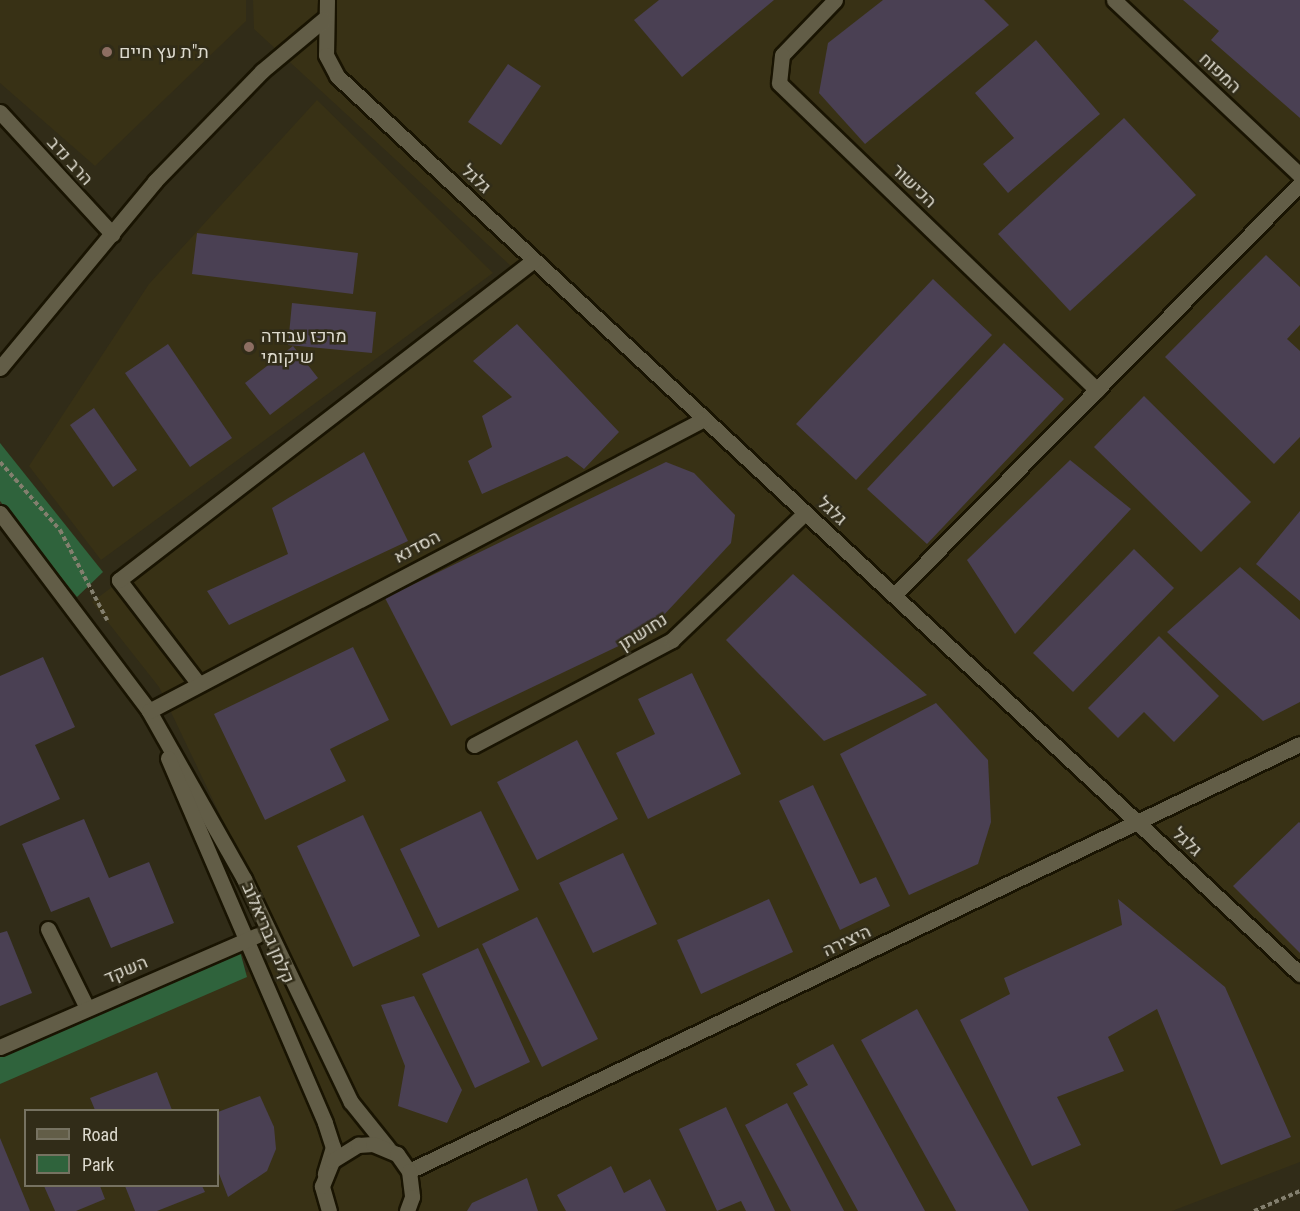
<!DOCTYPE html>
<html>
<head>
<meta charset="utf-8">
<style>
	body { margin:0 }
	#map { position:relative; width:1300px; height:1211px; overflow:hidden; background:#312c18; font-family:"Roboto Condensed",Heebo,sans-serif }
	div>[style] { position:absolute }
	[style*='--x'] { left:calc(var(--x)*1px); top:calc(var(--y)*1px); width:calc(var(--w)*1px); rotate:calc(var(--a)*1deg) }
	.built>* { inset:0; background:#383115 }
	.green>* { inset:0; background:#2f633c }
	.building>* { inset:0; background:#4a4053 }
	.path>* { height:4px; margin-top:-2px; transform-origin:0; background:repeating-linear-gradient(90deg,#837f6e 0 4.5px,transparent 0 7.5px) }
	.roads { filter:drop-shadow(2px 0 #191402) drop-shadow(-2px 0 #191402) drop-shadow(0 2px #191402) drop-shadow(0 -2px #191402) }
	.minor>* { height:15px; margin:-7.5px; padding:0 7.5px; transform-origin:7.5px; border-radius:7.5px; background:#625d47 }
	.dots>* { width:16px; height:16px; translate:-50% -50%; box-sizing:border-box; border:3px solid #312c18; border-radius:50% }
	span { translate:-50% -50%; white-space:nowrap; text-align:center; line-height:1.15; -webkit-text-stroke:5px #312c18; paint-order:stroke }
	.poi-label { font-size:18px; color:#dddace }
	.left { translate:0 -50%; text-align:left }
	.street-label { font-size:18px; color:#dddace }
	.legend { position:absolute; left:24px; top:1109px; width:195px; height:78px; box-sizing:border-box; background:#312c18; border:2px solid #767261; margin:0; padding:8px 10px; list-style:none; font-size:18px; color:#dddace }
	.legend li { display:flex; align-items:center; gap:12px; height:30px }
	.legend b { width:30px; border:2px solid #767261 }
</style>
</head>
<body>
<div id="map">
	<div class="built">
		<div style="clip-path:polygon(0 0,246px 0,246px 21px,95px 166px,0 83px)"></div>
		<div style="clip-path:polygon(evenodd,253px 0,1300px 0,1300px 1162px,1172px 1211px,0 1211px,0 1077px,287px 955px,159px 687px,92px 602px,525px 279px,254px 29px,253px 0,26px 1110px,218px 1110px,218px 1186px,26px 1186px,26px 1110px)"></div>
		<div style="clip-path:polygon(317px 100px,493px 273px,101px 560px,29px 466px,149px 284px)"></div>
	</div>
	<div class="green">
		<div style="clip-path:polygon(0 443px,103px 572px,77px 597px,0 501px)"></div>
		<div style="clip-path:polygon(238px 944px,247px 977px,0 1084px,0 1049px)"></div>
	</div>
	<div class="building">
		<div style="clip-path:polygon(659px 0,774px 0,682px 77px,634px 20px)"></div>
		<div style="clip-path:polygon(883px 0,984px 0,1009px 25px,865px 144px,819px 93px,828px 43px)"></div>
		<div style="clip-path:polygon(1183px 0,1300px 0,1300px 118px,1211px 40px,1219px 31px)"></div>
		<div style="clip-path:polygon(1036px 40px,1100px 114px,1008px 193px,983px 164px,1014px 138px,975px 93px)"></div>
		<div style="clip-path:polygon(508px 64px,541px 86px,501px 145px,468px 122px)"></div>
		<div style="clip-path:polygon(1124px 118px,1196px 195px,1070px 311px,998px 234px)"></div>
		<div style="clip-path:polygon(197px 233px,358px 253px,353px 294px,192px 274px)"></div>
		<div style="clip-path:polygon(1266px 255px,1300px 287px,1300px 325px,1287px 339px,1300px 351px,1300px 437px,1274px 464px,1165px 357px)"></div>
		<div style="clip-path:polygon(933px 279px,992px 335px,856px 480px,796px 424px)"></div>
		<div style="clip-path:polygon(292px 303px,376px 312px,372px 353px,288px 345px)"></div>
		<div style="clip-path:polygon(517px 324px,619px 432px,584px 469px,567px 456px,482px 494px,468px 461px,492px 447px,482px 416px,512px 397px,473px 361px)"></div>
		<div style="clip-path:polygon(1004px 343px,1064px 399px,927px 544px,867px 489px)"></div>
		<div style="clip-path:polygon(168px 344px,232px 438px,190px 467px,125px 373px)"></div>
		<div style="clip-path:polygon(293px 346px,318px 378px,270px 415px,245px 383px)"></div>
		<div style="clip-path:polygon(1144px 396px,1251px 502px,1201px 552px,1094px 447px)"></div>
		<div style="clip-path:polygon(94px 408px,137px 470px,113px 487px,70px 425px)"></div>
		<div style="clip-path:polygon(364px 452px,408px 541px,229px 625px,207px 591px,288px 554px,272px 508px)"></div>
		<div style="clip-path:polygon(1070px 460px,1131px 509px,1015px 634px,967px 560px)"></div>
		<div style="clip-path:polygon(666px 462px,694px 473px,735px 515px,731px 543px,648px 632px,451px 726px,385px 598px)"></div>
		<div style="clip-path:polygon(1300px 511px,1300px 601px,1256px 564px)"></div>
		<div style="clip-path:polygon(1134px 549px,1174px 588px,1073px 692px,1033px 653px)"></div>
		<div style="clip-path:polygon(1240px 567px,1300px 620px,1300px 702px,1263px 721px,1167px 632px)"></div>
		<div style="clip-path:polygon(793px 574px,927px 695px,824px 741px,726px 640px)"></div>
		<div style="clip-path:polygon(1159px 636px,1219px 696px,1174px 742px,1144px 712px,1118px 738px,1088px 708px)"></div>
		<div style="clip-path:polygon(353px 647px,389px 720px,330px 749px,346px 781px,265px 820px,214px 714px)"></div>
		<div style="clip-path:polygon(43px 657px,75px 727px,35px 745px,60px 799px,0 826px,0 676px)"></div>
		<div style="clip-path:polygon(692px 673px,741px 774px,648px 819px,616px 753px,655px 734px,638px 699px)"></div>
		<div style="clip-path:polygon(936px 703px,988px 760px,991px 822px,978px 864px,909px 895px,840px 754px)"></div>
		<div style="clip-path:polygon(577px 740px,618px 819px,537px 860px,497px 782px)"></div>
		<div style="clip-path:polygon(813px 785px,860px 884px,876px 877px,890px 906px,840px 930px,779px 801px)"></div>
		<div style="clip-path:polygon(481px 811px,519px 890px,438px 928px,400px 849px)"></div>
		<div style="clip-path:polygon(363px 815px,420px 936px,353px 967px,297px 846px)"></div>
		<div style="clip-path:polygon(84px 819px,109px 878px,149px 862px,174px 923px,111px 948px,89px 897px,51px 912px,22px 844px)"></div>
		<div style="clip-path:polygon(1299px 822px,1300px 823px,1300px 953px,1233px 886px)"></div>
		<div style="clip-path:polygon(623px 853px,657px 924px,593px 953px,559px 883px)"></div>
		<div style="clip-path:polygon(769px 899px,793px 952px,701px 994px,677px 940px)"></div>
		<div style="clip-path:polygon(1118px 899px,1225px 987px,1291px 1137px,1221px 1165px,1157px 1009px,1108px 1037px,1124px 1071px,1057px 1097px,1081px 1145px,1032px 1166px,960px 1020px,1010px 994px,1004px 978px,1122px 925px)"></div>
		<div style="clip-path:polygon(537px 917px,598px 1039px,542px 1067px,482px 944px)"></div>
		<div style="clip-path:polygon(7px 931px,32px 993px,0 1006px,0 933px)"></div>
		<div style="clip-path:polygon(478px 948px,530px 1062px,475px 1088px,422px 974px)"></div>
		<div style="clip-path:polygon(414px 996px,462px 1090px,447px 1123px,398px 1106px,405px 1066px,381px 1005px)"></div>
		<div style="clip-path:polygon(917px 1009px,1029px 1211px,956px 1211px,861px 1040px)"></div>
		<div style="clip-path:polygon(833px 1044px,925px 1211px,858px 1211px,793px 1093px,808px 1085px,796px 1064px)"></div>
		<div style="clip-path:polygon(157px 1072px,172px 1110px,95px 1110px,90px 1098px)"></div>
		<div style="clip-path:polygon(260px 1096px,274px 1127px,276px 1149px,267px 1171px,228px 1197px,218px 1171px,218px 1112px)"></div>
		<div style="clip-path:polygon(787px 1103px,844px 1211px,791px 1211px,745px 1125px)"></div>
		<div style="clip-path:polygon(726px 1107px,775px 1211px,746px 1211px,741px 1201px,717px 1211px,679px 1129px)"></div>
		<div style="clip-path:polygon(0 1138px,30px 1211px,0 1211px)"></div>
		<div style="clip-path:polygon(611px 1166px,624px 1193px,650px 1179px,666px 1211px,566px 1211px,557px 1195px)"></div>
		<div style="clip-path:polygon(527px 1178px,538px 1211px,467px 1211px,472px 1203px)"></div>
		<div style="clip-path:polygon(44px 1186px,100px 1186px,105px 1199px,76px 1211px,55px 1211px)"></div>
		<div style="clip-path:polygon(125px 1186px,202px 1186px,205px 1192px,157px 1211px,135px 1211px)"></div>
	</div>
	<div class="path">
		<div style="--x:0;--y:462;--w:91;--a:48.6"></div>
		<div style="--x:60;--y:530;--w:102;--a:62.4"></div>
		<div style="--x:1254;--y:1211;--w:50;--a:-23.5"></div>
	</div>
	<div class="roads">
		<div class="minor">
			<div style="--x:327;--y:0;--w:55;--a:91"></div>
			<div style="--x:326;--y:55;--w:24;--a:62"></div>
			<div style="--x:337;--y:76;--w:1317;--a:43"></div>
			<div style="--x:835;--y:0;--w:76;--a:133.9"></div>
			<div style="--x:782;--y:55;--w:28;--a:96"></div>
			<div style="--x:779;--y:83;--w:442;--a:44"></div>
			<div style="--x:1114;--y:0;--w:255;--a:43.3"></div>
			<div style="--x:0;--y:112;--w:166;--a:47.4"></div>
			<div style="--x:0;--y:368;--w:243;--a:-50.3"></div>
			<div style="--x:155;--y:181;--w:153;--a:-45.8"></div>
			<div style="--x:262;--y:71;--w:80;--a:-39.9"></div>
			<div style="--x:0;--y:513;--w:248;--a:53"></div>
			<div style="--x:149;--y:711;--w:193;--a:60.5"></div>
			<div style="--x:244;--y:879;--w:247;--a:64.4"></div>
			<div style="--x:351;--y:1102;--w:59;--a:51.2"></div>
			<div style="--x:894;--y:595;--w:578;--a:-45.35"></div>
			<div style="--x:198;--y:683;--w:130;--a:-127.5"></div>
			<div style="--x:119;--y:580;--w:524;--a:-37.64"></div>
			<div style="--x:149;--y:711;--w:627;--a:-27.75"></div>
			<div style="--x:474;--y:745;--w:224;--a:-27.9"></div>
			<div style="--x:672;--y:640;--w:184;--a:-43.7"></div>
			<div style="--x:168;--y:758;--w:397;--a:66.7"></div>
			<div style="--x:325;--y:1123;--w:25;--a:72"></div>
			<div style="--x:333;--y:1147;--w:28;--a:107"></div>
			<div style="--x:48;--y:929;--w:88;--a:63.7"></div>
			<div style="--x:0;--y:1047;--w:280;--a:-23.5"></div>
			<div style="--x:409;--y:1171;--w:988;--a:-25.61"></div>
			<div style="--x:329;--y:1211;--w:26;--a:-106"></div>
			<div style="--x:322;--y:1186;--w:27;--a:-68"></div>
			<div style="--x:332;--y:1161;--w:31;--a:-32"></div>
			<div style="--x:358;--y:1145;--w:15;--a:-4"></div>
			<div style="--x:373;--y:1144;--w:26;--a:23"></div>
			<div style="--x:397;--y:1154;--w:21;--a:55"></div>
			<div style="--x:409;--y:1171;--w:26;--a:83"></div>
			<div style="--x:412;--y:1197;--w:15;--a:110"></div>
		</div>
	</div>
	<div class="dots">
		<div style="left:107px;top:52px;background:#8d6e63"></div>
		<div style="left:249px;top:347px;background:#8d6e63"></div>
	</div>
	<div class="poi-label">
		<span class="left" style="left:119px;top:52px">ת"ת עץ חיים</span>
		<span class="left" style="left:261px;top:347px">מרכז עבודה<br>שיקומי</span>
	</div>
	<div class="street-label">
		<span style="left:1220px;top:73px;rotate:43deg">המפוח</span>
		<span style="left:70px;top:161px;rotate:48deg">הרב נדב</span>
		<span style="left:476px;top:179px;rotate:43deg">גלגל</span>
		<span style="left:914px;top:186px;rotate:44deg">הכישור</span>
		<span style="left:832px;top:511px;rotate:43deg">גלגל</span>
		<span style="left:417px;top:547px;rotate:-28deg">הסדנא</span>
		<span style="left:643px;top:632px;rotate:-32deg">נחושתן</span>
		<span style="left:1187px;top:842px;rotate:43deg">גלגל</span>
		<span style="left:268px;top:933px;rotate:67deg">קלמן גבריאלוב</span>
		<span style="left:847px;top:941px;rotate:-25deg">היצירה</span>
		<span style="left:126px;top:970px;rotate:-23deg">השקד</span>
	</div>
	<ul class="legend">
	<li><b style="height:8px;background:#625d47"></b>Road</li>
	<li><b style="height:16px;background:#2f633c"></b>Park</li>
	</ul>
</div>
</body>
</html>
